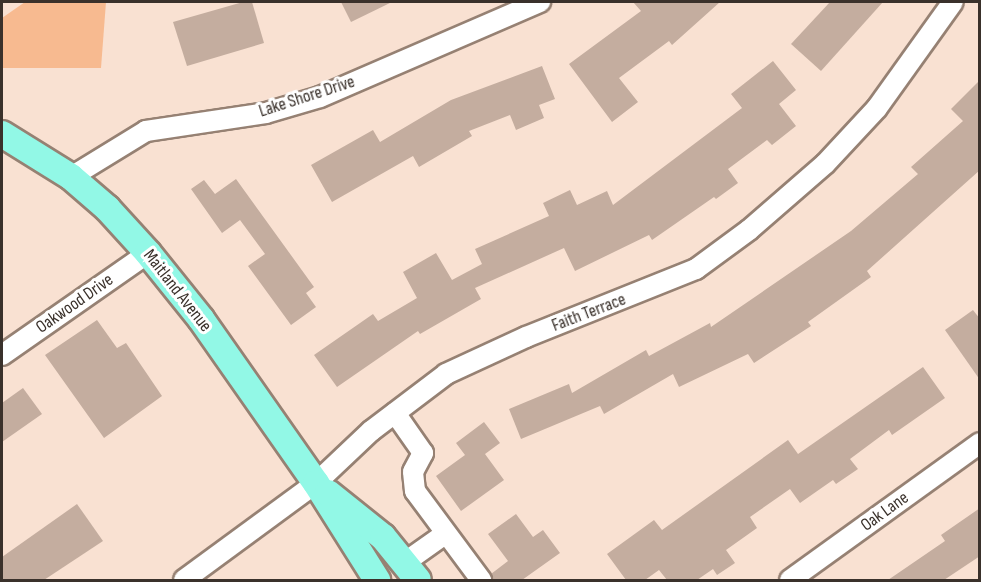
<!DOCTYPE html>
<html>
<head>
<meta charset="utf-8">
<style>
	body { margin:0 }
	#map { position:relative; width:981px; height:582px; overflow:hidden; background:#f9e1d2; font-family:"Sofia Sans Condensed",sans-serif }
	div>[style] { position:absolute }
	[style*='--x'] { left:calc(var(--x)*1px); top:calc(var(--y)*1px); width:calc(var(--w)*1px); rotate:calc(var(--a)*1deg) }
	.green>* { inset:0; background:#f7ba90 }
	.building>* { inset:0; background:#c4ad9f }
	.roads { filter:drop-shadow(2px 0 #968173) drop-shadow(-2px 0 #968173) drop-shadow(0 2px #968173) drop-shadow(0 -2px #968173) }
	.minor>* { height:20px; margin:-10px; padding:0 10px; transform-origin:10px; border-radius:10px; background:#fff }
	.major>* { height:26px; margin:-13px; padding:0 13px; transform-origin:13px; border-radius:13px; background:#92f8e6 }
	span { translate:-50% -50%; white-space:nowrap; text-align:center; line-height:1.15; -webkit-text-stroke:6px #fff; paint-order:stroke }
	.street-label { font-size:18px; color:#3a312b }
	.frame { position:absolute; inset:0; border:3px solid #3a312b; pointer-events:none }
</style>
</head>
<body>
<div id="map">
	<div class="green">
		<div style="clip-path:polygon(25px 2px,106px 2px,101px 68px,2px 68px,2px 18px)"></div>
	</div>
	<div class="building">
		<div style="clip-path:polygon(243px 2px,252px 2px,264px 43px,187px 66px,173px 22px)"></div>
		<div style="clip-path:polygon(341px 2px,392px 2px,351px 22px)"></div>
		<div style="clip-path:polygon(633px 2px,720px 2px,672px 45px,669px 41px,619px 78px,638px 102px,612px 122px,569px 64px,641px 11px)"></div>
		<div style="clip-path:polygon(830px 2px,883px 2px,821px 71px,791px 44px)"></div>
		<div style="clip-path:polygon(773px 61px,796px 90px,779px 104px,796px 126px,772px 145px,767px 140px,728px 169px,738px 183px,716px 199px,714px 197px,652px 240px,649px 235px,575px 271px,564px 248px,475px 288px,481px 299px,420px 334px,418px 331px,337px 387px,314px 355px,373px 314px,378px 321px,417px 298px,403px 272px,436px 253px,452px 280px,482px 264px,475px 249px,549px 216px,543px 203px,570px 190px,577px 205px,607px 191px,613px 205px,742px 108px,731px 94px)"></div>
		<div style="clip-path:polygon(542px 66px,555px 99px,539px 105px,544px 118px,516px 130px,510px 115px,469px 131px,472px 136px,419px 167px,413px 156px,332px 202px,311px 165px,373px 130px,380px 142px,451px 100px)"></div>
		<div style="clip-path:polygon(980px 80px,980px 170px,867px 271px,871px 277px,808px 322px,811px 326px,754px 363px,748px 354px,679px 387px,673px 374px,604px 414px,600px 406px,521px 439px,509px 409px,569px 384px,572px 393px,646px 350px,649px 356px,710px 323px,711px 327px,851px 231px,918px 174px,911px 167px,963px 121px,951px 109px)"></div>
		<div style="clip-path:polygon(236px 179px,314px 287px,306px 293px,316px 307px,291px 325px,248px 266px,265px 254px,240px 220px,222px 233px,191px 189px,204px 180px,215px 194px)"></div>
		<div style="clip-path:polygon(973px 310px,980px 319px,980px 380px,945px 330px)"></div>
		<div style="clip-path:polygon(97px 320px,117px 348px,126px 343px,162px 396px,104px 438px,45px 355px)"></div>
		<div style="clip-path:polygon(923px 367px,945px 398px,892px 435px,889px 430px,850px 459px,858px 469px,836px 484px,833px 480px,800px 503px,790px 489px,750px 517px,757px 528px,726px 550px,735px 563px,717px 575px,713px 569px,697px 580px,667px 580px,659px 570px,645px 580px,626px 580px,607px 554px,654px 520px,662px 530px,788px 440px,798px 454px)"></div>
		<div style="clip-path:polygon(23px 388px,42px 414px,2px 442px,2px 403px)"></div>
		<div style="clip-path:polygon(484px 422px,500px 443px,485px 454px,504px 480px,461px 511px,436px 476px,465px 455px,456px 443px)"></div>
		<div style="clip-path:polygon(77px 504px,103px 541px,44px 580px,2px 580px,2px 557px)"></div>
		<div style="clip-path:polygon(980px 508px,980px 556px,944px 580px,888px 580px,945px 541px,941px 535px)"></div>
		<div style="clip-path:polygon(516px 514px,533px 537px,543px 530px,560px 553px,522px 580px,493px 580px,491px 574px,508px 561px,488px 534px)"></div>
	</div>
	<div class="roads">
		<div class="minor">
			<div style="--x:71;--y:177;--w:88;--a:-31.5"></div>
			<div style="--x:146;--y:131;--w:121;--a:-8.5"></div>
			<div style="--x:266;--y:113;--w:56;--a:-16.5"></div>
			<div style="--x:320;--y:97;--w:240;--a:-23.4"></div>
			<div style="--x:2;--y:355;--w:178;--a:-34.9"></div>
			<div style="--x:395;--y:413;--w:49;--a:55"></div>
			<div style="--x:423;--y:453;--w:21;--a:118"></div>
			<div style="--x:413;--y:472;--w:19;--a:84"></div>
			<div style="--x:415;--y:491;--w:111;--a:53.4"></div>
			<div style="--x:404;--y:563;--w:50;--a:-35.3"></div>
			<div style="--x:184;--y:580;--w:164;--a:-36.3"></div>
			<div style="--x:316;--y:483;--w:76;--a:-43.4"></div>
			<div style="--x:371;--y:431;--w:94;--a:-37.2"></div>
			<div style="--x:446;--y:374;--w:88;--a:-24.8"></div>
			<div style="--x:526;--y:337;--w:183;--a:-21.8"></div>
			<div style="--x:696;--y:269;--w:66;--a:-36.3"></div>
			<div style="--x:749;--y:230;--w:101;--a:-41"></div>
			<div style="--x:825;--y:164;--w:76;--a:-47.1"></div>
			<div style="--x:877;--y:108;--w:130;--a:-54.4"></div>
			<div style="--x:790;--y:580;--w:234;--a:-35.8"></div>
		</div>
		<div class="major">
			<div style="--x:2;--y:134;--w:81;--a:31.9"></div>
			<div style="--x:71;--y:177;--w:48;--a:40.7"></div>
			<div style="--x:107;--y:208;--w:61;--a:47.7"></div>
			<div style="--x:148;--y:253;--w:85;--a:51.2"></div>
			<div style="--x:201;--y:319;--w:200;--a:55"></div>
			<div style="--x:316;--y:483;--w:115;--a:57.8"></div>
			<div style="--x:328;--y:493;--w:70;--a:38.7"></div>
			<div style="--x:383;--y:537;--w:55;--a:50.9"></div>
		</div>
	</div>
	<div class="street-label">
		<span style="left:307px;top:97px;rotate:-18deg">Lake Shore Drive</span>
		<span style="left:177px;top:291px;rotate:52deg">Maitland Avenue</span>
		<span style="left:75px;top:304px;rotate:-35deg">Oakwood Drive</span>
		<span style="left:589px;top:313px;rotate:-21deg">Faith Terrace</span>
		<span style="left:885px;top:512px;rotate:-36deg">Oak Lane</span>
	</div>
	<div class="frame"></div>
</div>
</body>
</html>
